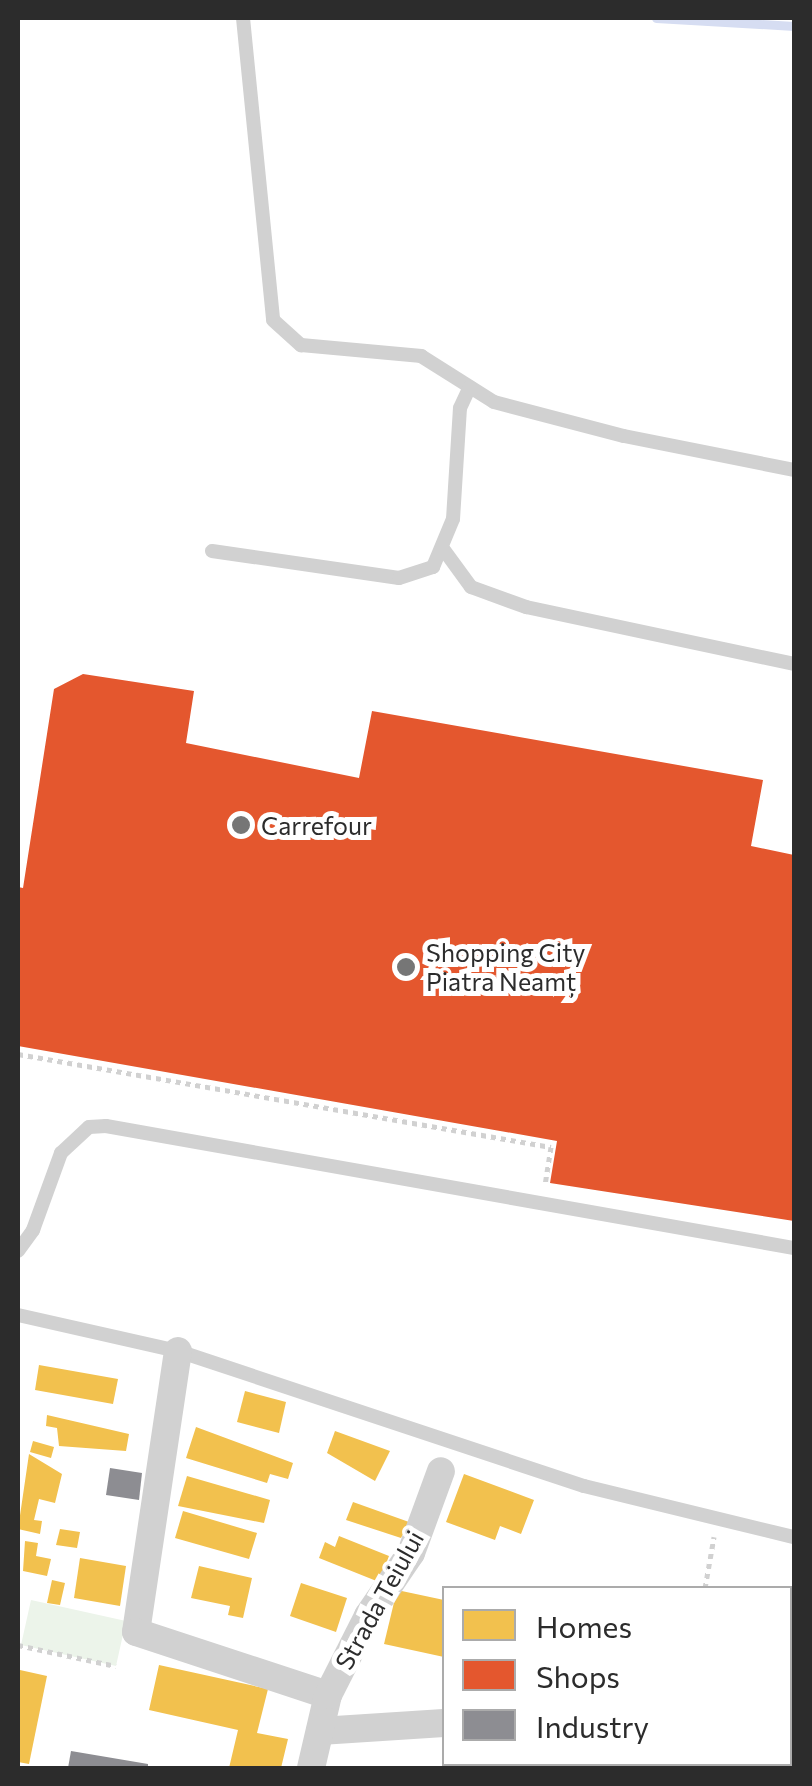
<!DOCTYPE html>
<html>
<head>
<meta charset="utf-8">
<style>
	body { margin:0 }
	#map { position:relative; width:812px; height:1786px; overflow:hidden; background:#fff; font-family:Commissioner,sans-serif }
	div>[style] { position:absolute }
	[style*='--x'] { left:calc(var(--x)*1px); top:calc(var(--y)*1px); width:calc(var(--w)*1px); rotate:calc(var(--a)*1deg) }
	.green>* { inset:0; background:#ecf4ea }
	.homes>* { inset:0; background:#f2c14e }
	.shops>* { inset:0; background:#e4572e }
	.industry>* { inset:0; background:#8d8d92 }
	.stream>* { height:9px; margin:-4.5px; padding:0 4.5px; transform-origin:4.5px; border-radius:4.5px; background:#d6ddf2 }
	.path>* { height:5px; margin-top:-2.5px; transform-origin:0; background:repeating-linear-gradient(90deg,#d1d1d1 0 5px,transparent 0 10px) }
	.lane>* { height:14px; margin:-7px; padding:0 7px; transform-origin:7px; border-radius:7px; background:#d1d1d1 }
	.street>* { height:28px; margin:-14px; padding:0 14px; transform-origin:14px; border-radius:14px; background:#d1d1d1 }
	.dots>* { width:28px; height:28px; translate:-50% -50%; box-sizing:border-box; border:5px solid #fff; border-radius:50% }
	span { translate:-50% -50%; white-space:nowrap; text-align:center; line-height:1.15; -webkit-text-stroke:10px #fff; paint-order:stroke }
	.poi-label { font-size:25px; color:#2c2c2c }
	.left { translate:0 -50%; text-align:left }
	.street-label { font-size:25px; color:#2c2c2c }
	.frame { position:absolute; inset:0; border:20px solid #2c2c2c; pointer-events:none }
	.legend { position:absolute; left:442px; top:1586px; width:350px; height:180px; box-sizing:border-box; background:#fff; border:2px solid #ababab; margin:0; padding:12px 18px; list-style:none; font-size:30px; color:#2c2c2c }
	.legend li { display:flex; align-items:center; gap:20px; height:50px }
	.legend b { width:50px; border:2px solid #ababab }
</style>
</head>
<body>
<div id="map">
	<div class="green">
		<div style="clip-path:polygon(31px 1600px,126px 1621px,116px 1666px,21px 1645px)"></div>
	</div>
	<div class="homes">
		<div style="clip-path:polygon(39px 1365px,118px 1379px,113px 1404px,35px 1390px)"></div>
		<div style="clip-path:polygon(245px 1391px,286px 1402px,279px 1433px,237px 1422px)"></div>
		<div style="clip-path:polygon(47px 1415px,129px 1434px,126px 1451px,59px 1446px,57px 1428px,46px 1426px)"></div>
		<div style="clip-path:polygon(196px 1427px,293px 1463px,288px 1479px,270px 1474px,267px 1483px,186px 1458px)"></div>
		<div style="clip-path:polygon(335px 1431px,390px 1451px,375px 1481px,327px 1453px)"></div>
		<div style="clip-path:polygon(33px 1441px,54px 1447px,51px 1458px,30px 1452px)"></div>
		<div style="clip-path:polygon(29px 1454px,62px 1474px,55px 1503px,39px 1499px,34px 1520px,42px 1521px,40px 1534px,18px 1529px)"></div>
		<div style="clip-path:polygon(464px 1474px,534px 1500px,521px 1534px,500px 1526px,495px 1540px,446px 1522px)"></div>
		<div style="clip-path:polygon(187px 1476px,270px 1500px,264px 1523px,178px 1506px)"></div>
		<div style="clip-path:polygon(353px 1502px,409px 1522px,401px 1538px,346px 1520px)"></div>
		<div style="clip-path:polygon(183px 1511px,257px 1533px,249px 1559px,175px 1538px)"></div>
		<div style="clip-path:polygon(60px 1529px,80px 1532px,77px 1548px,56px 1545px)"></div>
		<div style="clip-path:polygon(339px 1536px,389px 1556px,379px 1582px,319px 1558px,325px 1542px,335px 1547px)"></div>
		<div style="clip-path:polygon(25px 1541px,38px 1543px,36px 1556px,51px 1559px,47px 1576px,23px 1571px)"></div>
		<div style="clip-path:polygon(80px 1558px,126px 1566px,120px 1606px,74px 1598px)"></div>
		<div style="clip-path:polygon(199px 1566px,252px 1578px,243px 1618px,228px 1615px,230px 1606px,191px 1598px)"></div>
		<div style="clip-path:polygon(52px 1580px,65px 1583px,60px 1605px,47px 1603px)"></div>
		<div style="clip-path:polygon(301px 1583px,347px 1598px,336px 1632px,290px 1616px)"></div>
		<div style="clip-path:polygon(397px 1590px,444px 1600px,444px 1657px,384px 1644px)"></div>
		<div style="clip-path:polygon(790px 1615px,794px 1616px,794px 1659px,790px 1658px)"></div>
		<div style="clip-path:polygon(159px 1665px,268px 1689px,257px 1733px,288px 1739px,281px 1768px,229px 1768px,238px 1730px,149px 1710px)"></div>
		<div style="clip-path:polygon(20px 1670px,47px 1676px,29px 1764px,18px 1762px)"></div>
		<div style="clip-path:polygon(658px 1764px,695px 1764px,711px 1767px,657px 1768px)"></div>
	</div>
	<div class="shops">
		<div style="clip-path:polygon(83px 674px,194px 691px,186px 743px,359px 778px,372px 711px,763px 780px,751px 846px,794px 855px,794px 1221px,550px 1183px,557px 1141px,18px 1046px,18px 887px,23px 888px,54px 689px)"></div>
	</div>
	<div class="industry">
		<div style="clip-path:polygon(110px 1468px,142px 1473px,139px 1500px,106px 1495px)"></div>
		<div style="clip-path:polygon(71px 1751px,148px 1764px,148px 1768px,68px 1768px)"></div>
	</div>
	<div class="stream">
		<div style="--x:656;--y:18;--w:138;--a:3.3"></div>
	</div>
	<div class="path">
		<div style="--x:18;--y:1054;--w:541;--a:9.9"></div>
		<div style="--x:551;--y:1147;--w:39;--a:99"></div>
		<div style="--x:705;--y:1588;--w:52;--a:-80"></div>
		<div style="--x:18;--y:1645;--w:100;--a:12.1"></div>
	</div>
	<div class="lane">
		<div style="--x:243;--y:18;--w:303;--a:84.3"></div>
		<div style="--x:273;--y:320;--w:38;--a:42"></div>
		<div style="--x:301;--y:345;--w:121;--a:5.2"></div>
		<div style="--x:421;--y:356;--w:86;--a:32.2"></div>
		<div style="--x:494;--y:402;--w:134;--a:14.7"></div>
		<div style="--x:624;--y:436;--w:173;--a:11.3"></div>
		<div style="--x:444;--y:550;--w:46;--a:53.9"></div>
		<div style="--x:471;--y:587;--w:59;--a:20"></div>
		<div style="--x:526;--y:607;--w:274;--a:12"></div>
		<div style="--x:212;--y:551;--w:189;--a:8.2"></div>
		<div style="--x:399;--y:578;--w:36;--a:-18"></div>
		<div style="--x:433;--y:567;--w:52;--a:-67.4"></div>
		<div style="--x:453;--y:519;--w:111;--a:-86.4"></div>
		<div style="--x:460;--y:408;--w:23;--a:-65"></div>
		<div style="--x:18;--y:1251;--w:26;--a:-54"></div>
		<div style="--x:33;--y:1230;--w:82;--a:-70"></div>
		<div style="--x:61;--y:1153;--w:38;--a:-43"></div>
		<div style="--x:89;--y:1127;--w:17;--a:-3"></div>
		<div style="--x:106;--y:1126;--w:699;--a:10.06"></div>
		<div style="--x:18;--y:1315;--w:164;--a:12.7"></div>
		<div style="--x:178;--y:1351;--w:428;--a:18.4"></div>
		<div style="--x:584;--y:1486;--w:216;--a:13.7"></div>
		<div style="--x:511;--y:1768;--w:4;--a:-76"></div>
	</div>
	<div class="street">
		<div style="--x:178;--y:1351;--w:284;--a:98.5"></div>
		<div style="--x:136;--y:1632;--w:202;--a:18.2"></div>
		<div style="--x:790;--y:1722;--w:4;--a:0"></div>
		<div style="--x:320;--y:1731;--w:124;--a:-3.7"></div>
		<div style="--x:311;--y:1768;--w:75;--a:-76.9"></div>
		<div style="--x:328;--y:1695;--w:89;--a:-63.1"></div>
		<div style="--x:368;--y:1616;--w:76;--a:-55.7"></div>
		<div style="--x:411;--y:1553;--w:87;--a:-69.9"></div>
	</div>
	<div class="dots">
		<div style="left:241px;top:825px;background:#767676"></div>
		<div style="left:406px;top:967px;background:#767676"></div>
	</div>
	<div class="poi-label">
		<span class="left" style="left:261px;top:825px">Carrefour</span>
		<span class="left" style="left:426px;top:967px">Shopping City<br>Piatra Neamț</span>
	</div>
	<div class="street-label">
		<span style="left:379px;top:1600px;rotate:-61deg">Strada Teiului</span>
	</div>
	<div class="frame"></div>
	<ul class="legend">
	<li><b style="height:28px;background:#f2c14e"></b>Homes</li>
	<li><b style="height:28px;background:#e4572e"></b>Shops</li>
	<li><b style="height:28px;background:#8d8d92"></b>Industry</li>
	</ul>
</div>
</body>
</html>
